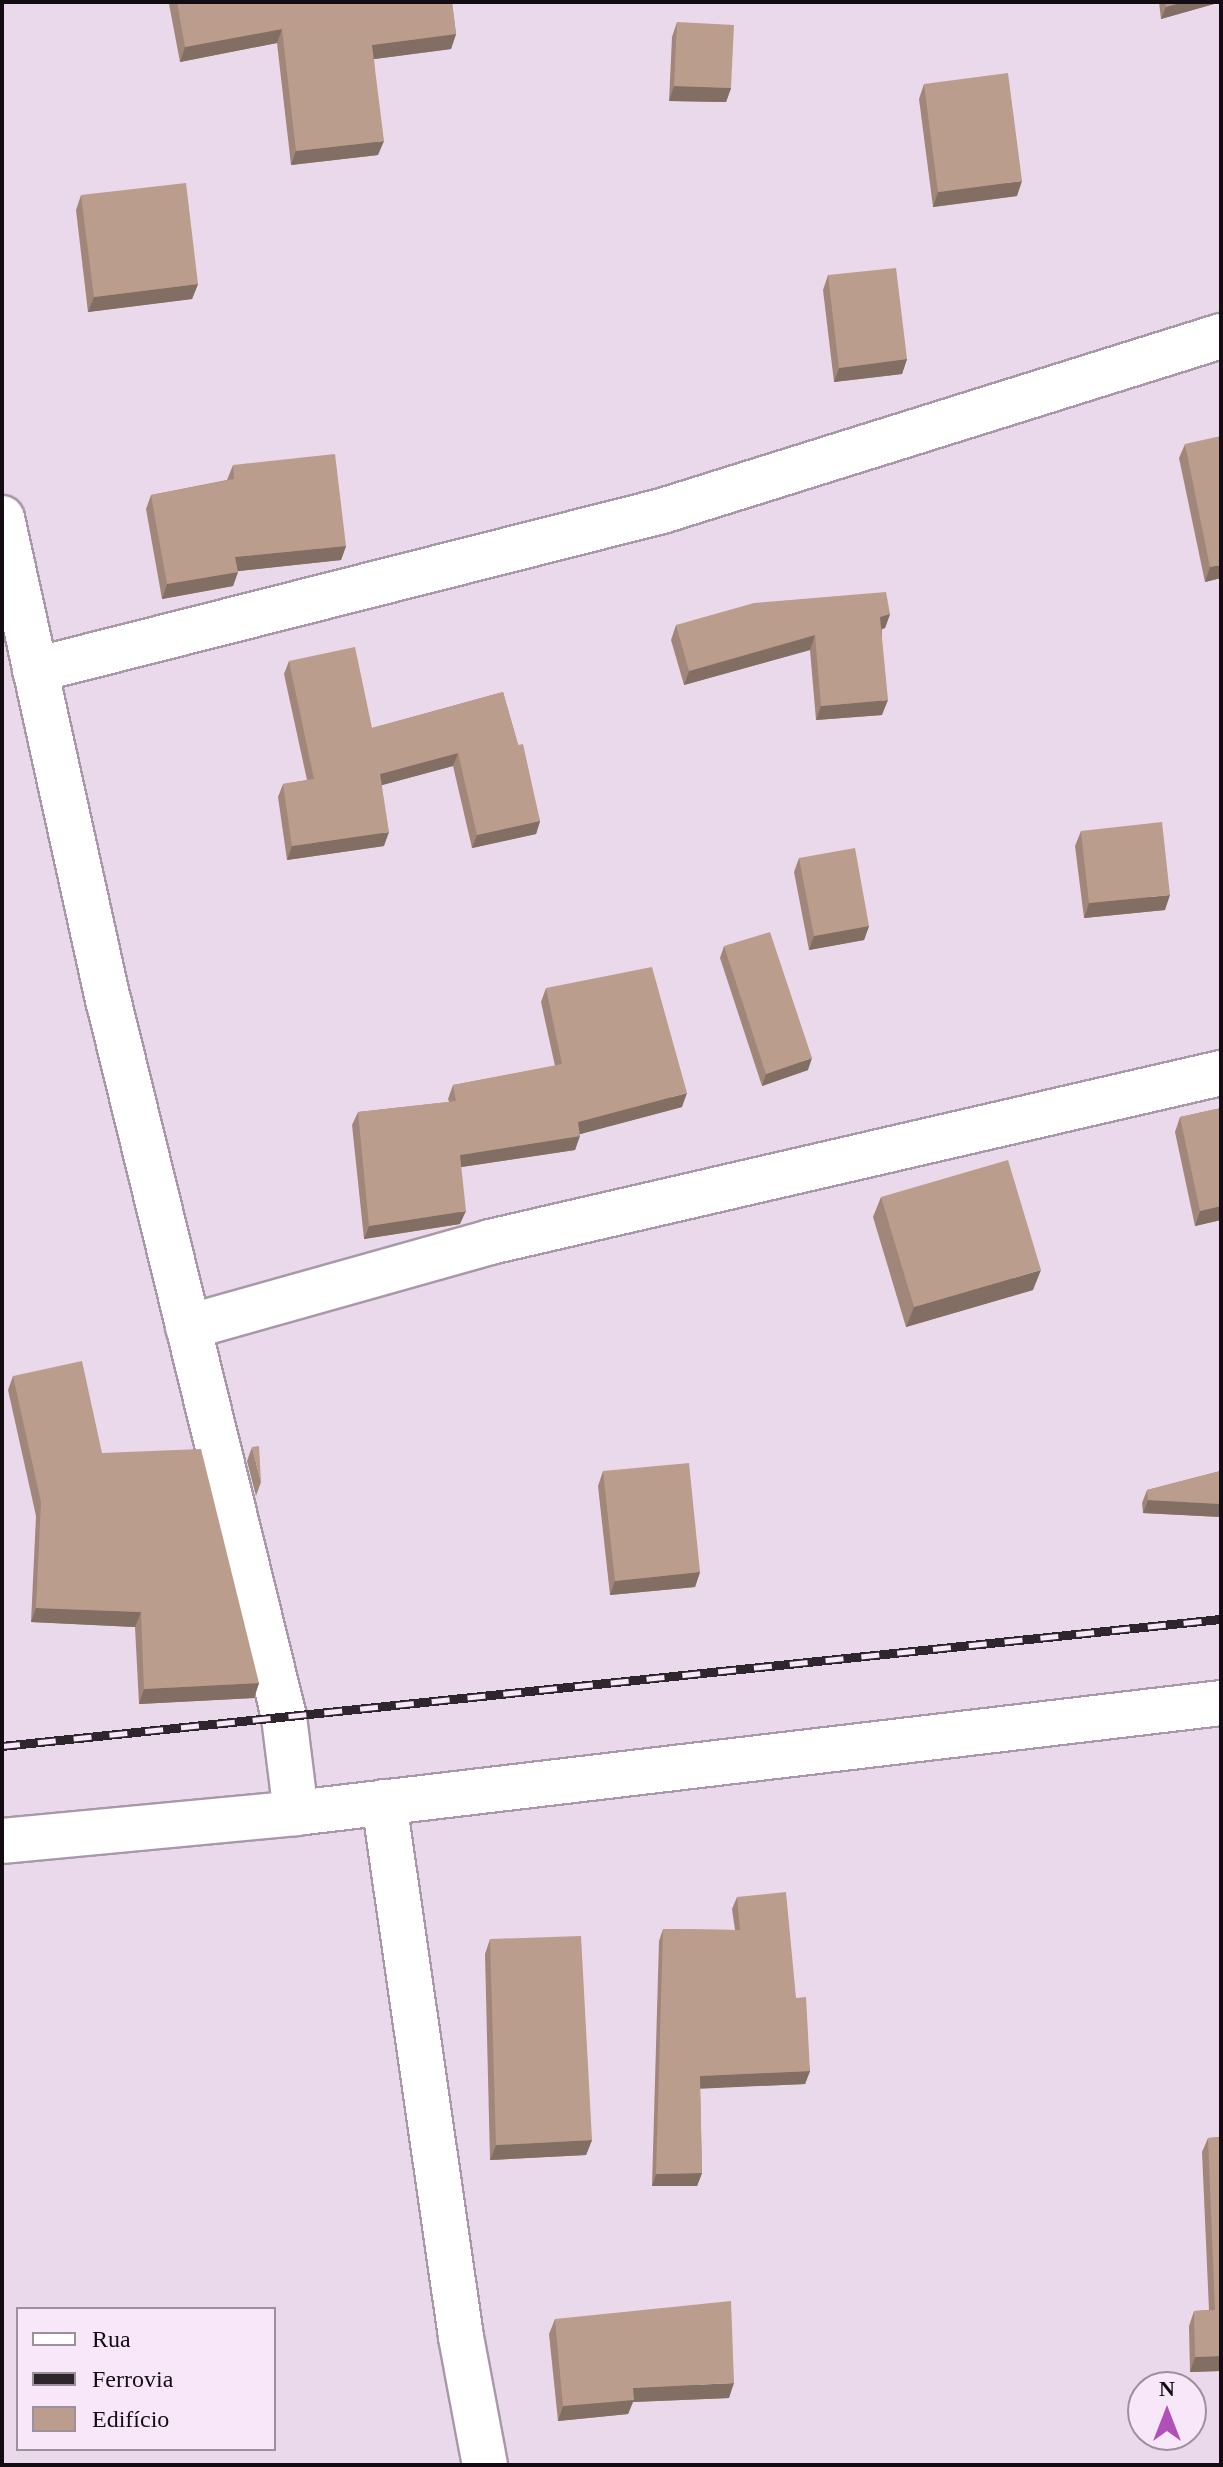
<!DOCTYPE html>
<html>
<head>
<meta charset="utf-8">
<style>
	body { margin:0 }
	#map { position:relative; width:1223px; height:2467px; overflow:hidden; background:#ead9ea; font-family:"Times New Roman",serif }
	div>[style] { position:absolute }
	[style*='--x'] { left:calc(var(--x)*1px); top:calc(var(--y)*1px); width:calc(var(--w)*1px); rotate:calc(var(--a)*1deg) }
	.roads { filter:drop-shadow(2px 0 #a898a8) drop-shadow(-2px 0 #a898a8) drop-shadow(0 2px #a898a8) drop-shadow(0 -2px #a898a8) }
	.minor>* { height:44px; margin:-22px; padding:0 22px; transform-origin:22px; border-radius:22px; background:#fff }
	.rail>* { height:9px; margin-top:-4.5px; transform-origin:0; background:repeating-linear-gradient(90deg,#f8e7f8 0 18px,#2d262d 0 36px); box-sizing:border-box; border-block:2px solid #2d262d }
	.wall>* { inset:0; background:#a1877a }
	.shaded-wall>* { inset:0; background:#836e63 }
	.building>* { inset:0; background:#bb9d8e }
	span { translate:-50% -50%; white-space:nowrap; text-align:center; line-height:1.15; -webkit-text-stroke:8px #f8e7f8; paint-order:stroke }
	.frame { position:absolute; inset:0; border:4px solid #130d13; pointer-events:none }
	.legend { position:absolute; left:16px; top:2307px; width:260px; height:144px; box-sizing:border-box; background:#f8e7f8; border:2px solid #9c909c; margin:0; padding:10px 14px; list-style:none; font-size:24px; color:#130d13 }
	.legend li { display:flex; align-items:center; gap:16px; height:40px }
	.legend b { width:40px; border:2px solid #9c909c }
	.north { position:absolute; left:1127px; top:2371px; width:80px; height:80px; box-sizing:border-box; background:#f8e7f8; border:2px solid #9c909c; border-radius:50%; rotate:0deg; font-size:22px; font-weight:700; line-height:32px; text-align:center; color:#130d13 }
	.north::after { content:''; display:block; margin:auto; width:28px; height:36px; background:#b150b9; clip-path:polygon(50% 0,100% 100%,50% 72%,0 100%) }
</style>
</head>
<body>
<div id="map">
	<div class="roads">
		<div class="minor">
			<div style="--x:2;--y:518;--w:497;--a:77.6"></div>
			<div style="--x:109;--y:1003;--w:735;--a:76.23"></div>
			<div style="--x:284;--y:1717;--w:97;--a:82.9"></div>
			<div style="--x:35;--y:670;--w:647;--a:-14.23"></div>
			<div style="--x:662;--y:511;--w:586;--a:-17.38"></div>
			<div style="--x:188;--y:1327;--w:314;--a:-15.7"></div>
			<div style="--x:490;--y:1242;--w:750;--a:-13.02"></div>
			<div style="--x:384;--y:1802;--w:541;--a:81.81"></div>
			<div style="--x:461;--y:2337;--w:130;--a:79.4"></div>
			<div style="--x:2;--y:1841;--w:295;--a:-5.4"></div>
			<div style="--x:296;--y:1813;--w:932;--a:-6.78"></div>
		</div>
	</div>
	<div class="rail">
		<div style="--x:2;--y:1746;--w:1226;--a:-5.95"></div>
	</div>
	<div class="wall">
		<div style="clip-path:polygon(170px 2px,452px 2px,456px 34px,451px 49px,374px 59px,378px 155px,291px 165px,277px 43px,180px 62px,169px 4px)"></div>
		<div style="clip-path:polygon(1159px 2px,1221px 2px,1161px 19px)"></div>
		<div style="clip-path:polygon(677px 22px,731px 88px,726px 102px,669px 101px,672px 37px)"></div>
		<div style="clip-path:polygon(924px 84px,1017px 196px,933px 207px,919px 99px)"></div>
		<div style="clip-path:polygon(81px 195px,198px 284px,192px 299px,88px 312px,76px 210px)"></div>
		<div style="clip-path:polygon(828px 275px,907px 359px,902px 374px,834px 382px,823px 290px)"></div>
		<div style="clip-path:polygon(1185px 444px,1221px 578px,1205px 582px,1179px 458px)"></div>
		<div style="clip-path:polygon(233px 465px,346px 546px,341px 560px,238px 571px,233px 586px,162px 599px,146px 509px,151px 495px,227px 480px)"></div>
		<div style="clip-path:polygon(890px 614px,885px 628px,882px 629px,882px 715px,816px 720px,810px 650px,684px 685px,671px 640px,676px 625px)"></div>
		<div style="clip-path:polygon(289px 661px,372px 728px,503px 692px,540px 821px,536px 834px,472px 848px,453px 766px,382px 785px,384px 846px,287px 860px,278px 797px,283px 784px,307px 780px,284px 674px)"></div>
		<div style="clip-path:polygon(1081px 831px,1165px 910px,1084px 918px,1075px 846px)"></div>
		<div style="clip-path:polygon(799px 858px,869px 926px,864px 940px,809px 950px,794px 872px)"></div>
		<div style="clip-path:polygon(724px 946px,808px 1070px,762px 1086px,720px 958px)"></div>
		<div style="clip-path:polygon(546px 988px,682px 1107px,580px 1134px,575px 1150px,461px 1167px,460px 1224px,364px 1239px,352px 1125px,358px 1112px,449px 1102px,448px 1099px,453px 1085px,555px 1066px,541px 1002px)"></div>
		<div style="clip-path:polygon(1221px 1108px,1221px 1220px,1195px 1226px,1175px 1132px,1180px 1117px)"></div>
		<div style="clip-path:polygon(881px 1197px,1033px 1290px,906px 1327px,873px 1217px)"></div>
		<div style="clip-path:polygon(13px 1376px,102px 1453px,259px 1683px,254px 1698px,139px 1704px,135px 1627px,31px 1622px,36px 1516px,8px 1390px)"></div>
		<div style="clip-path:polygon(252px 1447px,261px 1482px,256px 1496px,247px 1461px)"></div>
		<div style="clip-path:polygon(1221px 1465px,1221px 1517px,1143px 1513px,1142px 1503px,1147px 1490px,1220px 1471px)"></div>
		<div style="clip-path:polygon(603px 1471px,700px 1572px,695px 1587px,610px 1595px,598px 1486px)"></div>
		<div style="clip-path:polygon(737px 1897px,796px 1998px,810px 2071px,805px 2084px,700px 2088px,702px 2173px,697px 2186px,652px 2186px,659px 1941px,663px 1929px,735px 1930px,732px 1909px)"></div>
		<div style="clip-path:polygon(490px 1939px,592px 2140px,586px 2155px,490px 2160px,485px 1954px)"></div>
		<div style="clip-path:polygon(1221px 2137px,1221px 2371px,1190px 2372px,1189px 2326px,1194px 2311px,1209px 2310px,1202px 2152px,1208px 2138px)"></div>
		<div style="clip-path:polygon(555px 2319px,729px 2398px,633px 2402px,628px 2414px,558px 2421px,549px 2334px)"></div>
	</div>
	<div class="shaded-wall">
		<div style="clip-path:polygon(1183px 2px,1221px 2px,1161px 19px,1166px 7px)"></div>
		<div style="clip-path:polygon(282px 29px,277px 43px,180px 62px,185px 47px)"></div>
		<div style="clip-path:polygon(456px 34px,451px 49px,367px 60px,372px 45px)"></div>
		<div style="clip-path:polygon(674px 86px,731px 88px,726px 102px,669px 101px)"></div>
		<div style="clip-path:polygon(384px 141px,378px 155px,291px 165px,296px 151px)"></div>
		<div style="clip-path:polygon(1022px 181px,1017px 196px,933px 207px,938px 192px)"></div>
		<div style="clip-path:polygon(198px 284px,192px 299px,88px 312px,94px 297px)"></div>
		<div style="clip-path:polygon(907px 359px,902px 374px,834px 382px,839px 368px)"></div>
		<div style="clip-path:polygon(346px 546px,341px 560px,230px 572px,235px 557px)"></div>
		<div style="clip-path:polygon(1221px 565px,1221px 578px,1205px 582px,1210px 567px)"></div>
		<div style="clip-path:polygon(238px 572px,233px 586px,162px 599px,167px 584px)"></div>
		<div style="clip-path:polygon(890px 614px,885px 628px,875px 631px,880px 617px)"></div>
		<div style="clip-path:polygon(815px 635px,810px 650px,684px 685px,689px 671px)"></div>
		<div style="clip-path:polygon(888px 700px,882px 715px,816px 720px,821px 706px)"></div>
		<div style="clip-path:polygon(458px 753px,453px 766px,375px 787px,380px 774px)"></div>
		<div style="clip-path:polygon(540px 821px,536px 834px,472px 848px,477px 835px)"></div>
		<div style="clip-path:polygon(389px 832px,384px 846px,287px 860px,292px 846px)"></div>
		<div style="clip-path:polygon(1170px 895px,1165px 910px,1084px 918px,1089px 903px)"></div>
		<div style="clip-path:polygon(869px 926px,864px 940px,809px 950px,814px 936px)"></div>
		<div style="clip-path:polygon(812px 1058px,808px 1070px,762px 1086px,766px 1074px)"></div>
		<div style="clip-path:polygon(687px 1093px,682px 1107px,573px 1136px,578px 1122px)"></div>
		<div style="clip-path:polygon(580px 1136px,575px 1150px,455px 1168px,460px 1155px)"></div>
		<div style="clip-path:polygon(1221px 1206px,1221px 1220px,1195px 1226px,1200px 1211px)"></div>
		<div style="clip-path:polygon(466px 1211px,460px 1224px,364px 1239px,369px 1226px)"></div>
		<div style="clip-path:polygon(1041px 1270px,1033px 1290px,906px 1327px,914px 1307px)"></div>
		<div style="clip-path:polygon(1148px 1500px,1221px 1504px,1221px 1517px,1143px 1513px)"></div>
		<div style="clip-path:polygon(700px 1572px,695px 1587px,610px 1595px,615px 1581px)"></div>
		<div style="clip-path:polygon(36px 1608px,141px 1612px,135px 1627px,31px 1622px)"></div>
		<div style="clip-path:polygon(259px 1683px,254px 1698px,139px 1704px,144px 1689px)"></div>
		<div style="clip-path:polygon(810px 2071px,805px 2084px,695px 2089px,700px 2076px)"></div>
		<div style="clip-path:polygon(592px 2140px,586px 2155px,490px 2160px,496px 2145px)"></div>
		<div style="clip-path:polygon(702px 2173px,697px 2186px,652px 2186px,656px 2174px)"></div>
		<div style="clip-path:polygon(1221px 2356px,1221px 2371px,1190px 2372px,1195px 2357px)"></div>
		<div style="clip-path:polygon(734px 2383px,729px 2398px,633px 2402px,628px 2414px,558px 2421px,563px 2406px,633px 2388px)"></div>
	</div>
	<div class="building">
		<div style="clip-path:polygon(177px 2px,452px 2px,456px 34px,372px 45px,384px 141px,296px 151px,282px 29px,185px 47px)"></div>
		<div style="clip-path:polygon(1165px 2px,1183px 2px,1166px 7px)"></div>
		<div style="clip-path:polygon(677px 22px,734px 25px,731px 88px,674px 86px)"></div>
		<div style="clip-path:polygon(1008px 73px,1022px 181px,938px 192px,924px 84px)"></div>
		<div style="clip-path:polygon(186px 183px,198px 284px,94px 297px,81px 195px)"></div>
		<div style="clip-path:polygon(896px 268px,907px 359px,839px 368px,828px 275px)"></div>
		<div style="clip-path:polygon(1221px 436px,1221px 565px,1210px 567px,1185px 444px)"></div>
		<div style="clip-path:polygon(335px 454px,346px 546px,235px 557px,238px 572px,167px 584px,151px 495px,234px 479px,233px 465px)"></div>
		<div style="clip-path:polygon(886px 592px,890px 614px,880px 617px,888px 700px,821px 706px,815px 635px,689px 671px,676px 625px,754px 603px)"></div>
		<div style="clip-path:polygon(355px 647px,372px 728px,503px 692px,518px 745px,523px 744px,540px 821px,477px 835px,458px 753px,380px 774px,389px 832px,292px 846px,283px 784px,314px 779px,289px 661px)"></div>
		<div style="clip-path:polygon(1162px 822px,1170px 895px,1089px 903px,1081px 831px)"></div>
		<div style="clip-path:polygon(855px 848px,869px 926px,814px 936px,799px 858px)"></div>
		<div style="clip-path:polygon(770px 932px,812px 1058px,766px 1074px,724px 946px)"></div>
		<div style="clip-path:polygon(652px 967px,687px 1093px,578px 1122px,580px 1136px,460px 1155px,466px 1211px,369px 1226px,358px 1112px,456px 1101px,453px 1085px,562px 1064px,546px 988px)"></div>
		<div style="clip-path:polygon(1221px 1108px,1221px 1206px,1200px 1211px,1180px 1117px)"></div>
		<div style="clip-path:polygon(1008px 1160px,1041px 1270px,914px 1307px,881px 1197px)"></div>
		<div style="clip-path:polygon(82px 1361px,102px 1453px,201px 1449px,259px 1683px,144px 1689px,141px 1612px,36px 1608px,41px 1502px,13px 1376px)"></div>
		<div style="clip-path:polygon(259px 1446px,261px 1482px,252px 1447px)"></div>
		<div style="clip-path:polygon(689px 1463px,700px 1572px,615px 1581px,603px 1471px)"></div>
		<div style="clip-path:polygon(1221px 1471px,1221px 1504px,1148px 1500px,1147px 1490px)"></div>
		<div style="clip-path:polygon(786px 1892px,796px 1998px,806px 1997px,810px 2071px,700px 2076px,702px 2173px,656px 2174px,663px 1929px,740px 1930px,737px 1897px)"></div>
		<div style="clip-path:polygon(581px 1936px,592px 2140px,496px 2145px,490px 1939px)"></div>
		<div style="clip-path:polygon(1221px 2137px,1221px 2356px,1195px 2357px,1194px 2311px,1215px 2310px,1208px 2138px)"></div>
		<div style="clip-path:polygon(731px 2301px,734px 2383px,633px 2388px,634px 2400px,563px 2406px,555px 2319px)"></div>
	</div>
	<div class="frame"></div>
	<ul class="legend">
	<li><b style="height:10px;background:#fff"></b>Rua</li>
	<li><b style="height:10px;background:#2d262d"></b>Ferrovia</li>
	<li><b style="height:22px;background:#bb9d8e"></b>Edifício</li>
	</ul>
	<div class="north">N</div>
</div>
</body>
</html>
